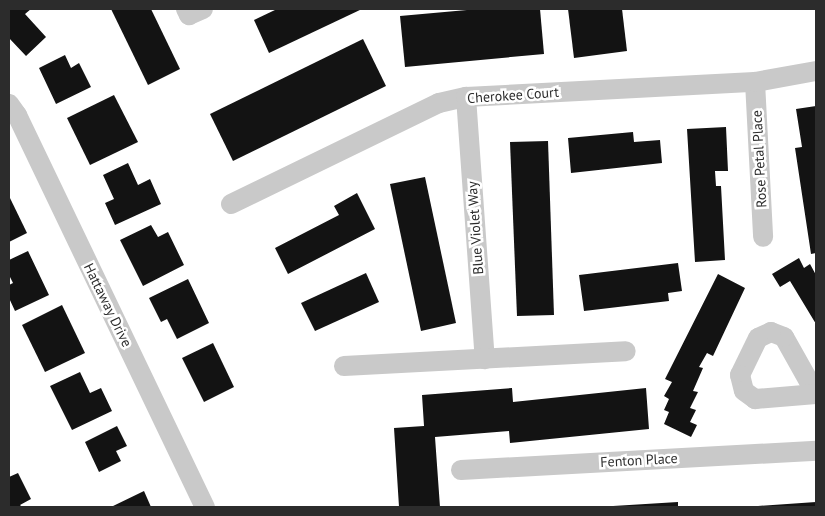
<!DOCTYPE html>
<html>
<head>
<meta charset="utf-8">
<style>
	body { margin:0 }
	#map { position:relative; width:825px; height:516px; overflow:hidden; background:#fff; font-family:"PT Sans",sans-serif }
	div>[style] { position:absolute }
	[style*='--x'] { left:calc(var(--x)*1px); top:calc(var(--y)*1px); width:calc(var(--w)*1px); rotate:calc(var(--a)*1deg) }
	.building>* { inset:0; background:#131313 }
	.minor>* { height:20px; margin:-10px; padding:0 10px; transform-origin:10px; border-radius:10px; background:#c9c9c9 }
	span { translate:-50% -50%; white-space:nowrap; text-align:center; line-height:1.15; -webkit-text-stroke:5px #fff; paint-order:stroke }
	.street-label { font-size:14px; color:#2c2c2c }
	.frame { position:absolute; inset:0; border:10px solid #2c2c2c; pointer-events:none }
</style>
</head>
<body>
<div id="map">
	<div class="building">
		<div style="clip-path:polygon(9px 9px,31px 9px,25px 14px,46px 37px,26px 56px,9px 38px)"></div>
		<div style="clip-path:polygon(111px 9px,151px 9px,180px 69px,148px 85px)"></div>
		<div style="clip-path:polygon(277px 9px,362px 9px,269px 53px,254px 20px)"></div>
		<div style="clip-path:polygon(478px 9px,540px 9px,544px 54px,405px 67px,400px 16px)"></div>
		<div style="clip-path:polygon(568px 9px,622px 9px,627px 51px,574px 58px)"></div>
		<div style="clip-path:polygon(363px 39px,386px 86px,233px 161px,210px 114px)"></div>
		<div style="clip-path:polygon(65px 55px,71px 68px,79px 63px,91px 87px,56px 104px,39px 68px)"></div>
		<div style="clip-path:polygon(114px 95px,138px 142px,90px 165px,67px 118px)"></div>
		<div style="clip-path:polygon(816px 106px,816px 253px,811px 254px,795px 148px,802px 147px,796px 109px)"></div>
		<div style="clip-path:polygon(726px 127px,728px 171px,715px 171px,716px 186px,721px 186px,725px 260px,695px 262px,687px 129px)"></div>
		<div style="clip-path:polygon(633px 132px,634px 142px,660px 140px,662px 163px,571px 173px,568px 138px)"></div>
		<div style="clip-path:polygon(548px 141px,554px 315px,517px 316px,510px 142px)"></div>
		<div style="clip-path:polygon(128px 163px,138px 185px,150px 179px,161px 204px,115px 225px,105px 203px,114px 199px,103px 175px)"></div>
		<div style="clip-path:polygon(425px 177px,456px 323px,421px 331px,390px 184px)"></div>
		<div style="clip-path:polygon(357px 193px,375px 229px,288px 274px,275px 248px,339px 215px,334px 206px)"></div>
		<div style="clip-path:polygon(9px 196px,27px 233px,9px 242px)"></div>
		<div style="clip-path:polygon(151px 225px,158px 237px,168px 232px,184px 265px,143px 286px,120px 240px)"></div>
		<div style="clip-path:polygon(28px 251px,49px 295px,15px 311px,9px 298px,9px 285px,13px 283px,9px 275px,9px 260px)"></div>
		<div style="clip-path:polygon(799px 258px,804px 268px,810px 264px,816px 275px,816px 324px,790px 281px,780px 287px,772px 274px)"></div>
		<div style="clip-path:polygon(678px 263px,682px 291px,668px 293px,669px 301px,584px 311px,579px 275px)"></div>
		<div style="clip-path:polygon(366px 273px,379px 302px,315px 331px,301px 303px)"></div>
		<div style="clip-path:polygon(718px 274px,745px 288px,713px 356px,707px 353px,699px 367px,703px 368px,693px 391px,698px 392px,690px 408px,696px 410px,690px 422px,697px 425px,691px 437px,664px 424px,669px 412px,664px 410px,669px 399px,664px 396px,672px 382px,665px 379px)"></div>
		<div style="clip-path:polygon(188px 279px,209px 323px,177px 339px,167px 319px,161px 322px,149px 298px)"></div>
		<div style="clip-path:polygon(62px 305px,85px 353px,45px 372px,22px 325px)"></div>
		<div style="clip-path:polygon(213px 343px,234px 387px,204px 402px,182px 358px)"></div>
		<div style="clip-path:polygon(80px 372px,90px 393px,101px 388px,112px 411px,72px 430px,50px 386px)"></div>
		<div style="clip-path:polygon(512px 388px,513px 402px,646px 388px,649px 429px,510px 443px,509px 431px,435px 437px,440px 507px,399px 507px,394px 428px,424px 426px,422px 395px)"></div>
		<div style="clip-path:polygon(117px 426px,127px 446px,116px 451px,121px 461px,99px 472px,85px 442px)"></div>
		<div style="clip-path:polygon(18px 473px,31px 499px,20px 505px,22px 507px,9px 507px,9px 477px)"></div>
		<div style="clip-path:polygon(144px 491px,151px 507px,111px 507px)"></div>
		<div style="clip-path:polygon(678px 502px,678px 507px,613px 507px,613px 506px)"></div>
		<div style="clip-path:polygon(816px 502px,816px 507px,758px 507px,758px 506px)"></div>
	</div>
	<div class="minor">
		<div style="--x:186;--y:9;--w:7;--a:63"></div>
		<div style="--x:189;--y:15;--w:15;--a:-23"></div>
		<div style="--x:755;--y:82;--w:155;--a:87"></div>
		<div style="--x:466;--y:97;--w:263;--a:85.9"></div>
		<div style="--x:9;--y:104;--w:14;--a:54"></div>
		<div style="--x:17;--y:115;--w:435;--a:64.4"></div>
		<div style="--x:231;--y:204;--w:231;--a:-25.9"></div>
		<div style="--x:439;--y:103;--w:28;--a:-13"></div>
		<div style="--x:466;--y:97;--w:289;--a:-3"></div>
		<div style="--x:755;--y:82;--w:62;--a:-10.2"></div>
		<div style="--x:344;--y:366;--w:282;--a:-3"></div>
		<div style="--x:816;--y:394;--w:65;--a:-119.3"></div>
		<div style="--x:784;--y:337;--w:14;--a:-159"></div>
		<div style="--x:771;--y:332;--w:14;--a:155"></div>
		<div style="--x:758;--y:338;--w:41;--a:115.9"></div>
		<div style="--x:740;--y:375;--w:16;--a:76"></div>
		<div style="--x:744;--y:391;--w:14;--a:36"></div>
		<div style="--x:755;--y:399;--w:61;--a:-4.7"></div>
		<div style="--x:461;--y:470;--w:356;--a:-3.1"></div>
	</div>
	<div class="street-label">
		<span style="left:513px;top:95px;rotate:-4deg">Cherokee Court</span>
		<span style="left:759px;top:159px;rotate:-93deg">Rose Petal Place</span>
		<span style="left:475px;top:228px;rotate:-94deg">Blue Violet Way</span>
		<span style="left:108px;top:305px;rotate:64deg">Hattaway Drive</span>
		<span style="left:639px;top:460px;rotate:-3deg">Fenton Place</span>
	</div>
	<div class="frame"></div>
</div>
</body>
</html>
